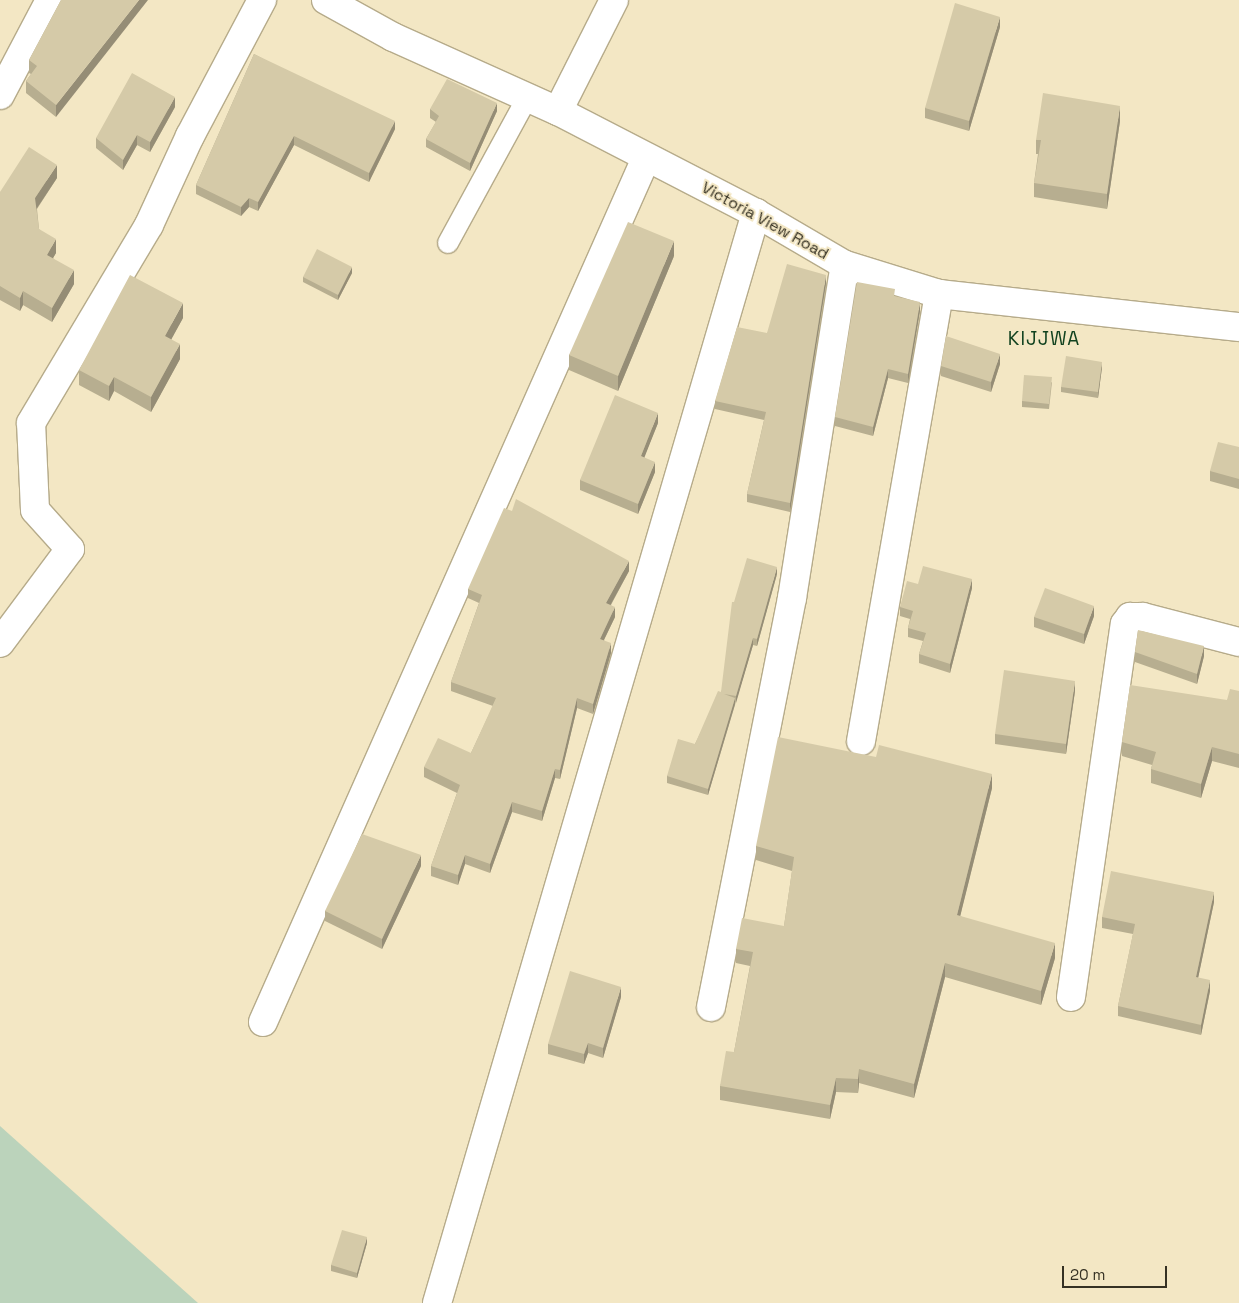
<!DOCTYPE html>
<html>
<head>
<meta charset="utf-8">
<style>
	body { margin:0 }
	#map { position:relative; width:1239px; height:1303px; overflow:hidden; background:#f3e7c4; font-family:"Space Grotesk",sans-serif }
	div>[style] { position:absolute }
	[style*='--x'] { left:calc(var(--x)*1px); top:calc(var(--y)*1px); width:calc(var(--w)*1px); rotate:calc(var(--a)*1deg) }
	.green>* { inset:0; background:#bbd3bb }
	.roads { filter:drop-shadow(1px 0 #b6ab8a) drop-shadow(-1px 0 #b6ab8a) drop-shadow(0 1px #b6ab8a) drop-shadow(0 -1px #b6ab8a) }
	.lane>* { height:20px; margin:-10px; padding:0 10px; transform-origin:10px; border-radius:10px; background:#fff }
	.street>* { height:28px; margin:-14px; padding:0 14px; transform-origin:14px; border-radius:14px; background:#fff }
	.wall>* { inset:0; background:#b7ae90 }
	.shaded-wall>* { inset:0; background:#958d76 }
	.building>* { inset:0; background:#d5caa8 }
	span { translate:-50% -50%; white-space:nowrap; text-align:center; line-height:1.15; -webkit-text-stroke:4px #f3e7c4; paint-order:stroke }
	.street-label { font-size:16px; color:#353123 }
	.quarter-label { font-size:19px; color:#11421f; letter-spacing:1px }
	.scale { position:absolute; left:1062px; top:1266px; width:105px; height:22px; box-sizing:border-box; border:2px solid #353123; border-top:0; padding-left:6px; font-size:15px; line-height:18px; white-space:nowrap; color:#353123; -webkit-text-stroke:4px #f3e7c4; paint-order:stroke }
</style>
</head>
<body>
<div id="map">
	<div class="green">
		<div style="clip-path:polygon(0 1126px,198px 1303px,0 1303px)"></div>
	</div>
	<div class="roads">
		<div class="lane">
			<div style="--x:448;--y:243;--w:165;--a:-61.4"></div>
		</div>
		<div class="street">
			<div style="--x:326;--y:0;--w:77;--a:28.9"></div>
			<div style="--x:393;--y:37;--w:181;--a:24.2"></div>
			<div style="--x:558;--y:111;--w:223;--a:27.3"></div>
			<div style="--x:756;--y:213;--w:103;--a:30.3"></div>
			<div style="--x:845;--y:265;--w:98;--a:17.1"></div>
			<div style="--x:939;--y:294;--w:302;--a:6.3"></div>
			<div style="--x:0;--y:95;--w:107;--a:-62.2"></div>
			<div style="--x:558;--y:111;--w:124;--a:-63.2"></div>
			<div style="--x:0;--y:643;--w:117;--a:-53.3"></div>
			<div style="--x:70;--y:549;--w:52;--a:-131.9"></div>
			<div style="--x:35;--y:510;--w:87;--a:-92.6"></div>
			<div style="--x:31;--y:423;--w:230;--a:-59.2"></div>
			<div style="--x:149;--y:225;--w:98;--a:-65.3"></div>
			<div style="--x:190;--y:136;--w:154;--a:-62.1"></div>
			<div style="--x:861;--y:741;--w:454;--a:-80.1"></div>
			<div style="--x:1071;--y:997;--w:377;--a:-81.8"></div>
			<div style="--x:1125;--y:624;--w:9;--a:-54"></div>
			<div style="--x:1130;--y:617;--w:13;--a:0"></div>
			<div style="--x:1143;--y:617;--w:99;--a:14.6"></div>
			<div style="--x:711;--y:1007;--w:417;--a:-78.8"></div>
			<div style="--x:792;--y:598;--w:337;--a:-81"></div>
			<div style="--x:263;--y:1022;--w:945;--a:-66.09"></div>
			<div style="--x:437;--y:1303;--w:1136;--a:-73.69"></div>
		</div>
	</div>
	<div class="wall">
		<div style="clip-path:polygon(61px 0,56px 117px,26px 93px,26px 81px,31px 74px,29px 73px,29px 60px)"></div>
		<div style="clip-path:polygon(1000px 27px,969px 131px,925px 118px,925px 108px)"></div>
		<div style="clip-path:polygon(254px 54px,395px 129px,369px 182px,294px 145px,258px 211px,249px 207px,241px 216px,196px 194px,196px 185px)"></div>
		<div style="clip-path:polygon(175px 107px,150px 152px,137px 145px,123px 170px,96px 148px,96px 138px)"></div>
		<div style="clip-path:polygon(430px 109px,497px 111px,470px 171px,426px 147px,426px 139px,436px 122px,430px 118px)"></div>
		<div style="clip-path:polygon(1120px 121px,1107px 209px,1034px 197px,1034px 183px,1038px 154px,1036px 154px,1036px 140px)"></div>
		<div style="clip-path:polygon(57px 178px,37px 209px,39px 229px,56px 253px,53px 258px,74px 284px,52px 322px,23px 305px,20px 311px,0 300px,0 192px)"></div>
		<div style="clip-path:polygon(674px 256px,618px 391px,569px 370px,569px 355px)"></div>
		<div style="clip-path:polygon(352px 273px,338px 300px,303px 282px,303px 277px)"></div>
		<div style="clip-path:polygon(826px 284px,790px 512px,747px 502px,747px 494px,764px 420px,715px 409px,715px 401px,767px 333px)"></div>
		<div style="clip-path:polygon(895px 296px,920px 311px,908px 383px,888px 378px,873px 436px,835px 426px,835px 417px)"></div>
		<div style="clip-path:polygon(183px 318px,171px 339px,180px 359px,151px 412px,114px 391px,109px 401px,79px 385px,79px 370px)"></div>
		<div style="clip-path:polygon(1000px 364px,991px 392px,941px 376px,941px 366px)"></div>
		<div style="clip-path:polygon(1102px 367px,1098px 398px,1061px 392px,1061px 387px)"></div>
		<div style="clip-path:polygon(1052px 382px,1049px 409px,1022px 407px,1022px 401px)"></div>
		<div style="clip-path:polygon(658px 423px,644px 457px,655px 472px,638px 514px,580px 490px,580px 480px)"></div>
		<div style="clip-path:polygon(1239px 447px,1239px 489px,1210px 481px,1210px 471px)"></div>
		<div style="clip-path:polygon(629px 571px,611px 605px,615px 617px,604px 640px,611px 653px,593px 714px,577px 708px,560px 779px,555px 778px,542px 821px,512px 812px,490px 873px,465px 864px,458px 885px,431px 876px,431px 866px,457px 793px,424px 777px,424px 767px,471px 753px,493px 706px,451px 691px,451px 682px,479px 603px,468px 598px,468px 589px)"></div>
		<div style="clip-path:polygon(777px 574px,757px 646px,753px 645px,708px 795px,667px 783px,667px 776px,695px 744px,721px 692px)"></div>
		<div style="clip-path:polygon(918px 584px,972px 588px,950px 673px,919px 663px,919px 654px,923px 641px,908px 637px,908px 628px,910px 619px,900px 616px,900px 607px)"></div>
		<div style="clip-path:polygon(1094px 616px,1084px 644px,1034px 627px,1034px 617px)"></div>
		<div style="clip-path:polygon(1135px 652px,1204px 656px,1197px 684px,1135px 662px)"></div>
		<div style="clip-path:polygon(1075px 691px,1066px 754px,995px 744px,995px 734px)"></div>
		<div style="clip-path:polygon(1239px 691px,1239px 768px,1212px 761px,1201px 798px,1151px 783px,1151px 769px,1152px 765px,1122px 756px,1122px 742px,1227px 700px)"></div>
		<div style="clip-path:polygon(992px 788px,960px 916px,1055px 958px,1041px 1005px,945px 977px,914px 1098px,859px 1083px,858px 1093px,836px 1092px,830px 1119px,720px 1100px,720px 1086px,734px 1052px,750px 966px,736px 963px,736px 949px,784px 926px,792px 871px,756px 860px,756px 846px)"></div>
		<div style="clip-path:polygon(421px 866px,382px 949px,325px 921px,325px 911px)"></div>
		<div style="clip-path:polygon(1214px 902px,1198px 978px,1210px 991px,1201px 1035px,1118px 1016px,1118px 1006px,1133px 934px,1102px 928px,1102px 917px)"></div>
		<div style="clip-path:polygon(621px 997px,603px 1058px,588px 1053px,584px 1064px,548px 1054px,548px 1044px)"></div>
		<div style="clip-path:polygon(367px 1243px,357px 1278px,331px 1271px,331px 1265px)"></div>
	</div>
	<div class="shaded-wall">
		<div style="clip-path:polygon(139px 0,148px 0,56px 117px,56px 105px)"></div>
		<div style="clip-path:polygon(1000px 17px,1000px 27px,969px 131px,969px 121px)"></div>
		<div style="clip-path:polygon(175px 97px,175px 107px,150px 152px,150px 142px)"></div>
		<div style="clip-path:polygon(497px 103px,497px 111px,470px 171px,470px 163px)"></div>
		<div style="clip-path:polygon(1120px 106px,1120px 121px,1107px 209px,1107px 194px)"></div>
		<div style="clip-path:polygon(395px 121px,395px 129px,369px 182px,369px 173px)"></div>
		<div style="clip-path:polygon(137px 135px,137px 145px,123px 170px,123px 160px)"></div>
		<div style="clip-path:polygon(294px 136px,294px 145px,258px 211px,258px 202px)"></div>
		<div style="clip-path:polygon(57px 165px,57px 178px,35px 211px,35px 198px)"></div>
		<div style="clip-path:polygon(249px 198px,249px 207px,241px 216px,241px 207px)"></div>
		<div style="clip-path:polygon(56px 239px,56px 253px,47px 268px,47px 255px)"></div>
		<div style="clip-path:polygon(674px 241px,674px 256px,618px 391px,618px 376px)"></div>
		<div style="clip-path:polygon(352px 267px,352px 273px,338px 300px,338px 295px)"></div>
		<div style="clip-path:polygon(74px 270px,74px 284px,52px 322px,52px 308px)"></div>
		<div style="clip-path:polygon(826px 275px,826px 284px,790px 512px,790px 503px)"></div>
		<div style="clip-path:polygon(23px 291px,23px 305px,20px 311px,20px 298px)"></div>
		<div style="clip-path:polygon(920px 302px,920px 311px,908px 383px,908px 374px)"></div>
		<div style="clip-path:polygon(183px 303px,183px 318px,165px 351px,165px 336px)"></div>
		<div style="clip-path:polygon(180px 344px,180px 359px,151px 412px,151px 397px)"></div>
		<div style="clip-path:polygon(1000px 354px,1000px 364px,991px 392px,991px 382px)"></div>
		<div style="clip-path:polygon(1102px 362px,1102px 367px,1098px 398px,1098px 392px)"></div>
		<div style="clip-path:polygon(888px 369px,888px 378px,873px 436px,873px 427px)"></div>
		<div style="clip-path:polygon(114px 377px,114px 391px,109px 401px,109px 386px)"></div>
		<div style="clip-path:polygon(658px 413px,658px 423px,641px 466px,641px 456px)"></div>
		<div style="clip-path:polygon(655px 462px,655px 472px,638px 514px,638px 504px)"></div>
		<div style="clip-path:polygon(629px 561px,629px 571px,606px 613px,606px 603px)"></div>
		<div style="clip-path:polygon(777px 567px,777px 574px,757px 646px,757px 639px)"></div>
		<div style="clip-path:polygon(972px 579px,972px 588px,950px 673px,950px 664px)"></div>
		<div style="clip-path:polygon(1094px 606px,1094px 616px,1084px 644px,1084px 634px)"></div>
		<div style="clip-path:polygon(615px 607px,615px 617px,600px 648px,600px 639px)"></div>
		<div style="clip-path:polygon(753px 638px,753px 645px,736px 703px,736px 696px)"></div>
		<div style="clip-path:polygon(611px 643px,611px 653px,593px 714px,593px 704px)"></div>
		<div style="clip-path:polygon(1204px 646px,1204px 656px,1197px 684px,1197px 674px)"></div>
		<div style="clip-path:polygon(1075px 681px,1075px 691px,1066px 754px,1066px 744px)"></div>
		<div style="clip-path:polygon(577px 698px,577px 708px,560px 779px,560px 770px)"></div>
		<div style="clip-path:polygon(735px 698px,735px 704px,708px 795px,708px 789px)"></div>
		<div style="clip-path:polygon(1212px 747px,1212px 761px,1201px 798px,1201px 784px)"></div>
		<div style="clip-path:polygon(555px 769px,555px 778px,542px 821px,542px 811px)"></div>
		<div style="clip-path:polygon(992px 774px,992px 788px,957px 929px,957px 915px)"></div>
		<div style="clip-path:polygon(512px 802px,512px 812px,490px 873px,490px 864px)"></div>
		<div style="clip-path:polygon(421px 855px,421px 866px,382px 949px,382px 939px)"></div>
		<div style="clip-path:polygon(465px 855px,465px 864px,458px 885px,458px 875px)"></div>
		<div style="clip-path:polygon(1214px 892px,1214px 902px,1196px 988px,1196px 977px)"></div>
		<div style="clip-path:polygon(1055px 943px,1055px 958px,1041px 1005px,1041px 991px)"></div>
		<div style="clip-path:polygon(945px 963px,945px 977px,914px 1098px,914px 1084px)"></div>
		<div style="clip-path:polygon(1210px 980px,1210px 991px,1201px 1035px,1201px 1025px)"></div>
		<div style="clip-path:polygon(621px 987px,621px 997px,603px 1058px,603px 1048px)"></div>
		<div style="clip-path:polygon(588px 1043px,588px 1053px,584px 1064px,584px 1054px)"></div>
		<div style="clip-path:polygon(859px 1069px,859px 1083px,858px 1093px,858px 1079px)"></div>
		<div style="clip-path:polygon(836px 1078px,836px 1092px,830px 1119px,830px 1105px)"></div>
		<div style="clip-path:polygon(367px 1237px,367px 1243px,357px 1278px,357px 1273px)"></div>
	</div>
	<div class="building">
		<div style="clip-path:polygon(61px 0,139px 0,56px 105px,26px 81px,37px 66px,29px 60px)"></div>
		<div style="clip-path:polygon(955px 3px,1000px 17px,969px 121px,925px 108px)"></div>
		<div style="clip-path:polygon(254px 54px,395px 121px,369px 173px,294px 136px,258px 202px,249px 198px,241px 207px,196px 185px)"></div>
		<div style="clip-path:polygon(132px 73px,175px 97px,150px 142px,137px 135px,123px 160px,96px 138px)"></div>
		<div style="clip-path:polygon(447px 79px,497px 103px,470px 163px,426px 139px,439px 116px,430px 109px)"></div>
		<div style="clip-path:polygon(1043px 93px,1120px 106px,1107px 194px,1034px 183px,1041px 140px,1036px 140px)"></div>
		<div style="clip-path:polygon(29px 147px,57px 165px,35px 198px,39px 229px,56px 239px,47px 255px,74px 270px,52px 308px,23px 291px,20px 298px,0 286px,0 192px)"></div>
		<div style="clip-path:polygon(628px 222px,674px 241px,618px 376px,569px 355px)"></div>
		<div style="clip-path:polygon(317px 249px,352px 267px,338px 295px,303px 277px)"></div>
		<div style="clip-path:polygon(787px 264px,826px 275px,790px 503px,747px 494px,766px 412px,715px 401px,737px 327px,767px 333px)"></div>
		<div style="clip-path:polygon(130px 275px,183px 303px,165px 336px,180px 344px,151px 397px,114px 377px,109px 386px,79px 370px)"></div>
		<div style="clip-path:polygon(857px 282px,895px 289px,894px 296px,920px 302px,908px 374px,888px 369px,873px 427px,835px 417px)"></div>
		<div style="clip-path:polygon(946px 336px,1000px 354px,991px 382px,941px 366px)"></div>
		<div style="clip-path:polygon(1066px 356px,1102px 362px,1098px 392px,1061px 387px)"></div>
		<div style="clip-path:polygon(1024px 375px,1052px 377px,1049px 404px,1022px 401px)"></div>
		<div style="clip-path:polygon(615px 395px,658px 413px,641px 456px,655px 462px,638px 504px,580px 480px)"></div>
		<div style="clip-path:polygon(1218px 442px,1239px 447px,1239px 479px,1210px 471px)"></div>
		<div style="clip-path:polygon(516px 499px,629px 561px,606px 603px,615px 607px,600px 639px,611px 643px,593px 704px,577px 698px,560px 770px,555px 769px,542px 811px,512px 802px,490px 864px,465px 855px,458px 875px,431px 866px,460px 785px,424px 767px,438px 738px,471px 753px,496px 698px,451px 682px,482px 595px,468px 589px,504px 508px,512px 511px)"></div>
		<div style="clip-path:polygon(747px 558px,777px 567px,757px 639px,753px 638px,736px 696px,724px 694px,735px 698px,708px 789px,667px 776px,678px 739px,695px 744px,718px 691px,721px 692px,732px 602px,734px 602px)"></div>
		<div style="clip-path:polygon(923px 566px,972px 579px,950px 664px,919px 654px,926px 633px,908px 628px,913px 611px,900px 607px,907px 581px,918px 584px)"></div>
		<div style="clip-path:polygon(1045px 588px,1094px 606px,1084px 634px,1034px 617px)"></div>
		<div style="clip-path:polygon(1138px 630px,1204px 646px,1197px 674px,1135px 652px)"></div>
		<div style="clip-path:polygon(1004px 670px,1075px 681px,1066px 744px,995px 734px)"></div>
		<div style="clip-path:polygon(1130px 685px,1227px 700px,1230px 689px,1239px 691px,1239px 754px,1212px 747px,1201px 784px,1151px 769px,1156px 752px,1122px 742px)"></div>
		<div style="clip-path:polygon(778px 737px,876px 757px,879px 745px,992px 774px,957px 915px,1055px 943px,1041px 991px,945px 963px,914px 1084px,859px 1069px,858px 1079px,836px 1078px,830px 1105px,720px 1086px,726px 1051px,734px 1052px,753px 952px,736px 949px,742px 918px,784px 926px,794px 857px,756px 846px)"></div>
		<div style="clip-path:polygon(362px 834px,421px 855px,382px 939px,325px 911px)"></div>
		<div style="clip-path:polygon(1111px 871px,1214px 892px,1196px 977px,1210px 980px,1201px 1025px,1118px 1006px,1135px 924px,1102px 917px)"></div>
		<div style="clip-path:polygon(570px 971px,621px 987px,603px 1048px,588px 1043px,584px 1054px,548px 1044px)"></div>
		<div style="clip-path:polygon(342px 1230px,367px 1237px,357px 1273px,331px 1265px)"></div>
	</div>
	<div class="street-label">
		<span style="left:765px;top:221px;rotate:29deg">Victoria View Road</span>
	</div>
	<div class="quarter-label">
		<span style="left:1044px;top:339px">KIJJWA</span>
	</div>
	<div class="scale">20 m</div>
</div>
</body>
</html>
